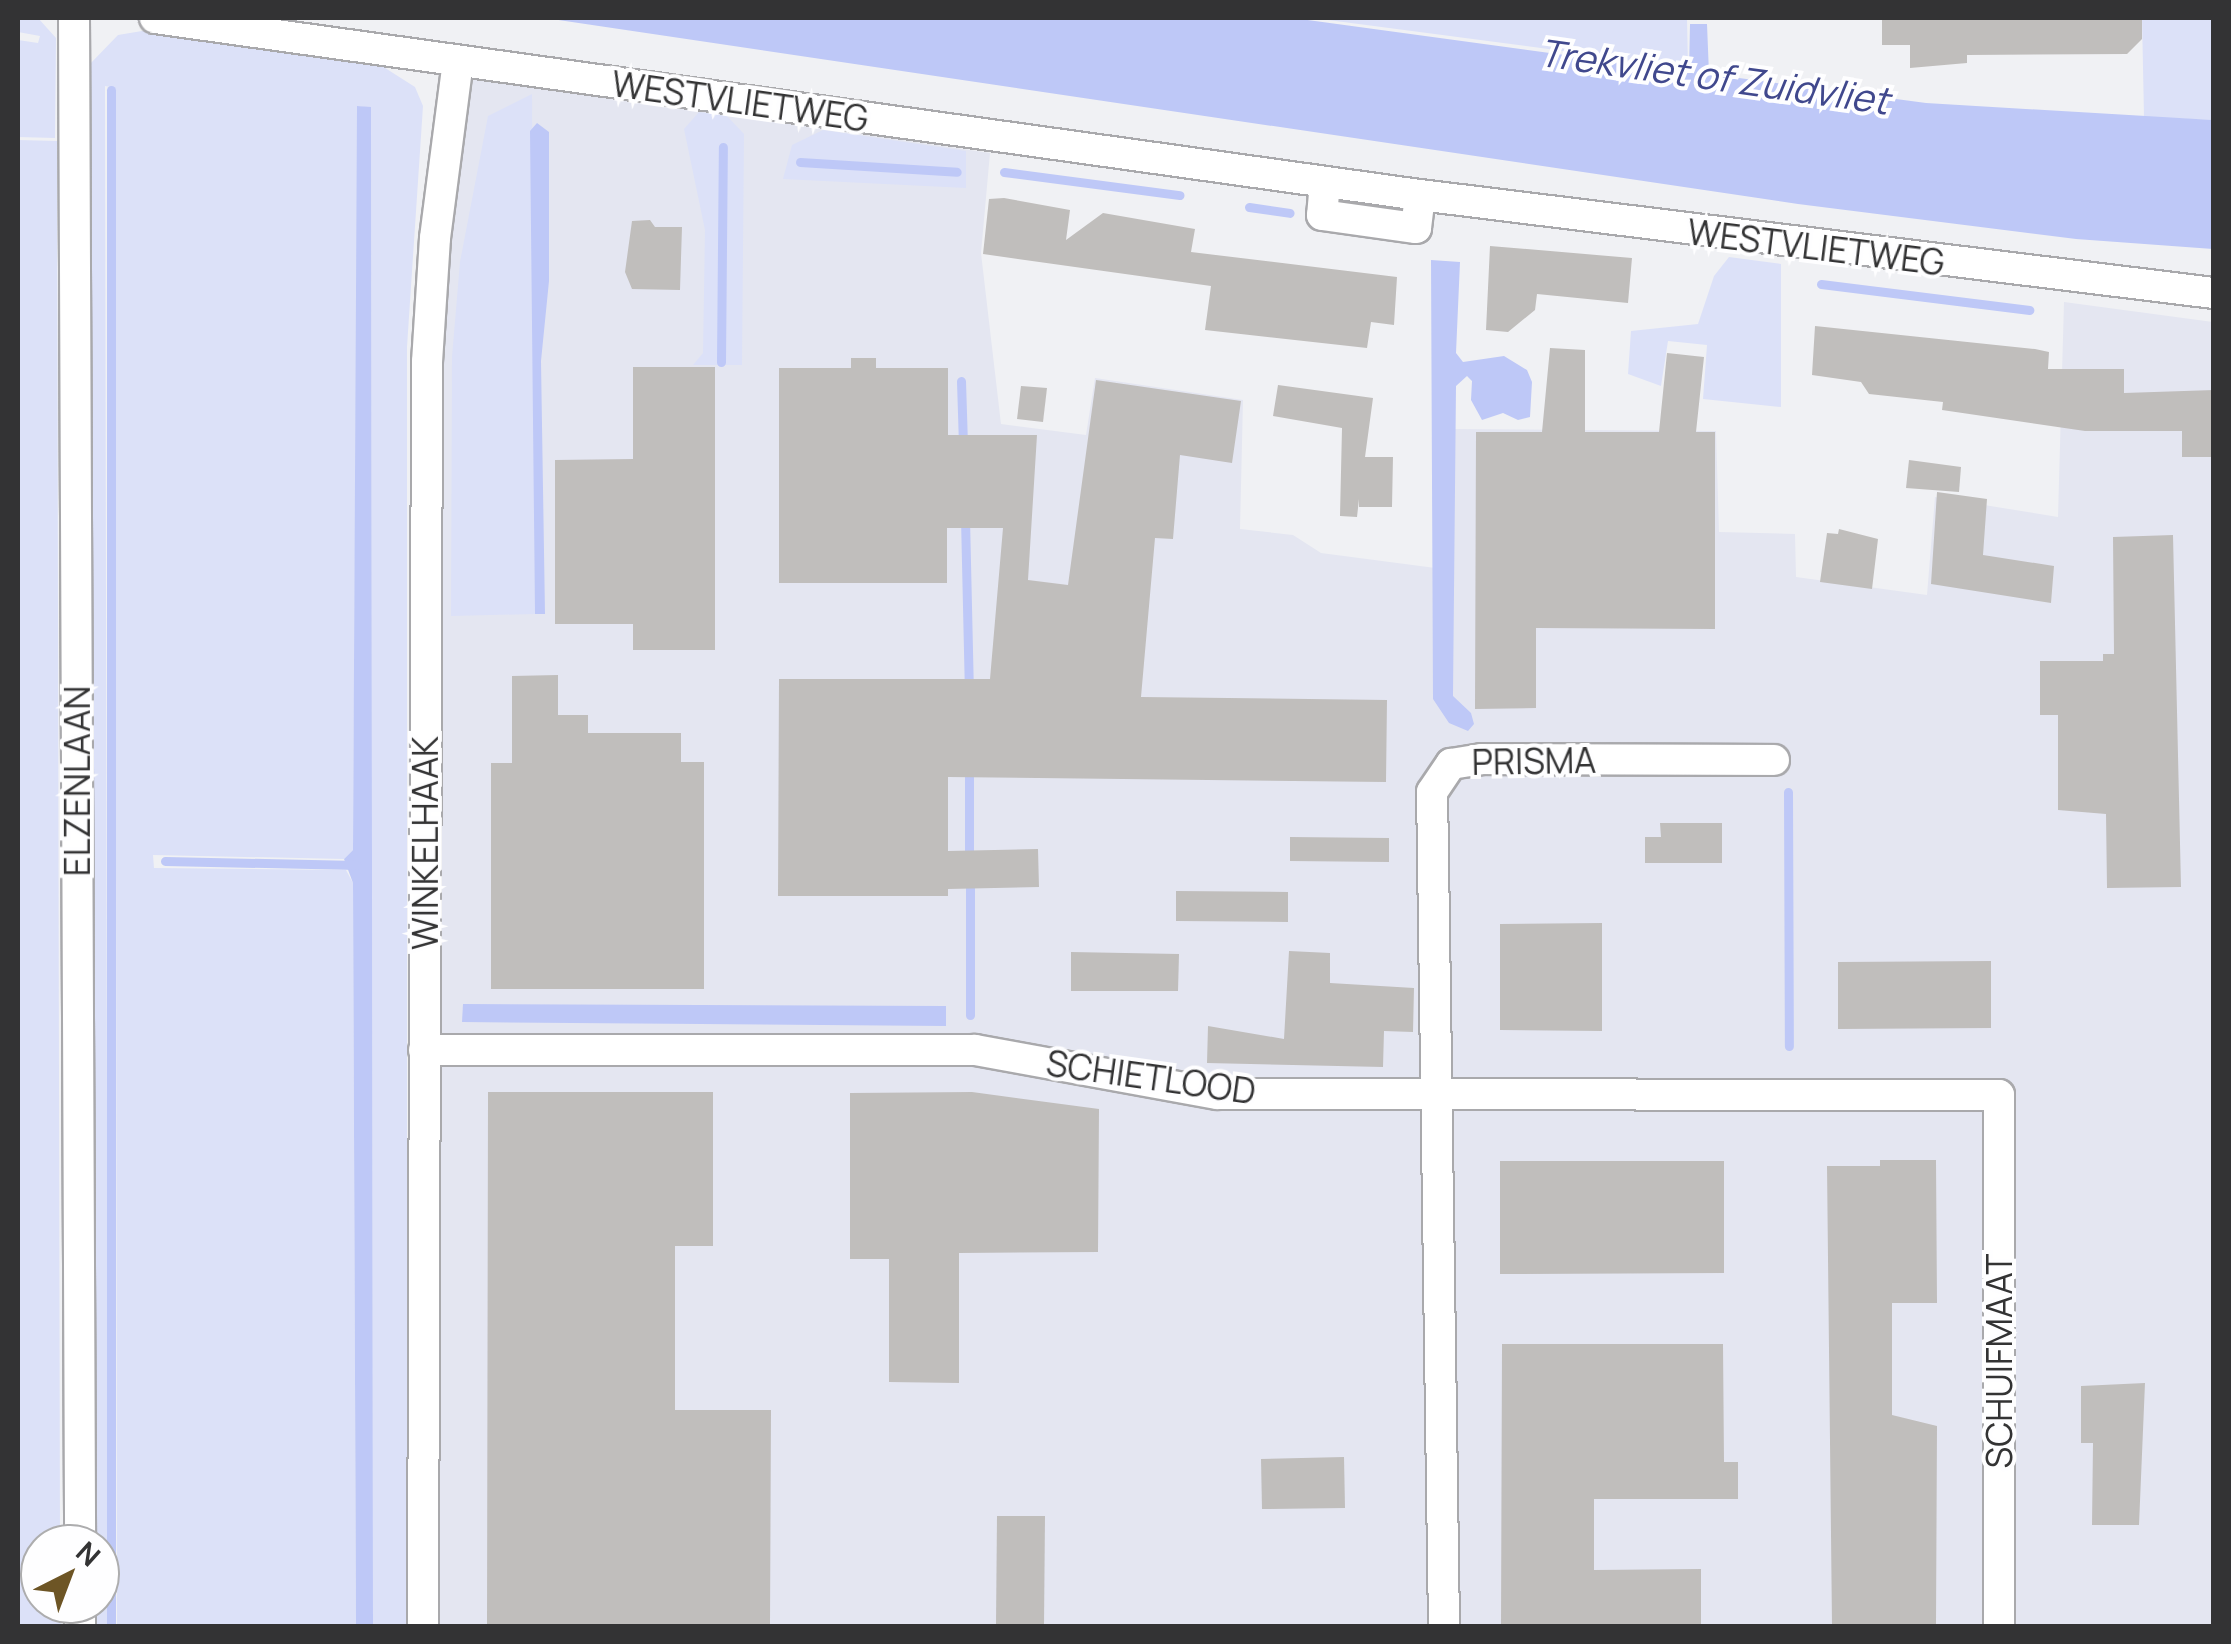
<!DOCTYPE html>
<html>
<head>
<meta charset="utf-8">
<style>
	body { margin:0 }
	#map { position:relative; width:2231px; height:1644px; overflow:hidden; background:#f0f1f4; font-family:Manrope,sans-serif }
	div>[style] { position:absolute }
	[style*='--x'] { left:calc(var(--x)*1px); top:calc(var(--y)*1px); width:calc(var(--w)*1px); rotate:calc(var(--a)*1deg) }
	.built>* { inset:0; background:#e4e6f1 }
	.green>* { inset:0; background:#dce1f8 }
	.water>* { inset:0; background:#bec8f7 }
	.stream>* { height:9px; margin:-4.5px; padding:0 4.5px; transform-origin:4.5px; border-radius:4.5px; background:#bec8f7 }
	.building>* { inset:0; background:#c0bebc }
	.roads { filter:drop-shadow(2px 0 #a9a9ac) drop-shadow(-2px 0 #a9a9ac) drop-shadow(0 2px #a9a9ac) drop-shadow(0 -2px #a9a9ac) }
	.minor>* { height:30px; margin:-15px; padding:0 15px; transform-origin:15px; border-radius:15px; background:#fff }
	span { translate:-50% -50%; white-space:nowrap; text-align:center; line-height:1.15; -webkit-text-stroke:8px #fefeff; paint-order:stroke }
	.street-label { font-size:35px; color:#333334 }
	.water-label { font-size:38px; color:#40488d; font-style:italic }
	.frame { position:absolute; inset:0; border:20px solid #333334; pointer-events:none }
	.north { position:absolute; left:20px; top:1524px; width:100px; height:100px; box-sizing:border-box; background:#fefeff; border:2px solid #adadae; border-radius:50%; rotate:42deg; font-size:28px; font-weight:700; line-height:40px; text-align:center; color:#333334 }
	.north::after { content:''; display:block; margin:auto; width:35px; height:45px; background:#6d5525; clip-path:polygon(50% 0,100% 100%,50% 72%,0 100%) }
</style>
</head>
<body>
<div id="map">
	<div class="built">
		<div style="clip-path:polygon(439px 72px,990px 153px,981px 253px,1001px 424px,1086px 435px,1095px 378px,1243px 400px,1240px 529px,1293px 535px,1321px 553px,1443px 569px,1448px 429px,1716px 431px,1719px 532px,1795px 534px,1796px 577px,1927px 595px,1935px 497px,2058px 517px,2064px 302px,2213px 322px,2213px 1626px,414px 1626px,416px 346px)"></div>
	</div>
	<div class="green">
		<div style="clip-path:polygon(18px 18px,38px 18px,56px 38px,55px 138px,18px 137px,18px 40px,38px 43px,40px 36px,18px 32px)"></div>
		<div style="clip-path:polygon(1313px 18px,1687px 18px,1688px 69px,1556px 50px)"></div>
		<div style="clip-path:polygon(2142px 18px,2213px 18px,2213px 120px,2144px 117px)"></div>
		<div style="clip-path:polygon(142px 31px,382px 66px,415px 87px,423px 106px,407px 347px,407px 1626px,373px 1626px,371px 108px,358px 106px,353px 850px,344px 859px,153px 855px,154px 868px,346px 870px,353px 883px,356px 1626px,117px 1626px,115px 88px,105px 86px,108px 1626px,94px 1626px,100px 1544px,93px 1544px,89px 65px,118px 35px)"></div>
		<div style="clip-path:polygon(532px 94px,535px 614px,451px 616px,452px 357px,460px 262px,488px 116px)"></div>
		<div style="clip-path:polygon(699px 112px,727px 116px,744px 134px,742px 365px,693px 365px,703px 353px,705px 230px,684px 129px)"></div>
		<div style="clip-path:polygon(823px 130px,966px 151px,966px 188px,783px 179px,792px 145px)"></div>
		<div style="clip-path:polygon(18px 140px,57px 141px,60px 1544px,40px 1544px,40px 1604px,60px 1604px,61px 1626px,18px 1626px)"></div>
		<div style="clip-path:polygon(1729px 257px,1781px 264px,1781px 407px,1703px 399px,1707px 345px,1668px 341px,1661px 386px,1628px 374px,1631px 331px,1698px 324px,1714px 276px)"></div>
	</div>
	<div class="water">
		<div style="clip-path:polygon(545px 18px,1293px 18px,1689px 72px,1690px 24px,1707px 24px,1709px 74px,1926px 103px,2213px 120px,2213px 249px,2076px 239px,1798px 204px)"></div>
		<div style="clip-path:polygon(357px 106px,371px 107px,373px 1626px,356px 1626px,353px 883px,344px 859px,353px 850px)"></div>
		<div style="clip-path:polygon(537px 123px,549px 132px,549px 281px,541px 361px,545px 614px,535px 614px,530px 131px)"></div>
		<div style="clip-path:polygon(1431px 260px,1460px 262px,1456px 353px,1463px 362px,1504px 356px,1527px 370px,1532px 382px,1530px 417px,1518px 420px,1503px 413px,1482px 420px,1471px 400px,1472px 381px,1467px 376px,1456px 386px,1453px 696px,1471px 713px,1474px 724px,1468px 731px,1449px 723px,1433px 699px)"></div>
		<div style="clip-path:polygon(463px 1004px,946px 1006px,946px 1026px,462px 1022px)"></div>
	</div>
	<div class="stream">
		<div style="--x:111;--y:90;--w:1536;--a:90"></div>
		<div style="--x:800;--y:162;--w:157;--a:3.6"></div>
		<div style="--x:1004;--y:172;--w:177;--a:7.5"></div>
		<div style="--x:1249;--y:207;--w:41;--a:8.3"></div>
		<div style="--x:1821;--y:284;--w:210;--a:7.1"></div>
		<div style="--x:721;--y:362;--w:215;--a:-89.5"></div>
		<div style="--x:961;--y:381;--w:62;--a:88.2"></div>
		<div style="--x:965;--y:518;--w:170;--a:88.7"></div>
		<div style="--x:969;--y:768;--w:90;--a:90"></div>
		<div style="--x:1788;--y:792;--w:254;--a:89.8"></div>
		<div style="--x:165;--y:861;--w:192;--a:1.2"></div>
		<div style="--x:970;--y:878;--w:137;--a:90"></div>
	</div>
	<div class="building">
		<div style="clip-path:polygon(1882px 18px,2142px 18px,2142px 39px,2127px 54px,1967px 55px,1967px 63px,1910px 68px,1910px 45px,1882px 45px)"></div>
		<div style="clip-path:polygon(1004px 198px,1070px 210px,1066px 240px,1103px 213px,1195px 229px,1191px 252px,1397px 277px,1394px 325px,1371px 322px,1367px 348px,1205px 330px,1211px 286px,983px 254px,989px 199px)"></div>
		<div style="clip-path:polygon(650px 220px,655px 227px,682px 227px,680px 290px,632px 289px,625px 272px,632px 221px)"></div>
		<div style="clip-path:polygon(1490px 246px,1632px 258px,1628px 303px,1537px 294px,1535px 310px,1508px 332px,1486px 330px)"></div>
		<div style="clip-path:polygon(1815px 326px,2035px 349px,2049px 352px,2048px 369px,2124px 369px,2124px 393px,2214px 390px,2214px 457px,2182px 457px,2182px 431px,2085px 431px,1942px 410px,1943px 402px,1869px 394px,1861px 382px,1812px 375px)"></div>
		<div style="clip-path:polygon(1550px 348px,1585px 350px,1585px 432px,1659px 432px,1667px 353px,1704px 357px,1696px 432px,1715px 432px,1715px 629px,1536px 628px,1536px 708px,1475px 709px,1476px 432px,1542px 432px)"></div>
		<div style="clip-path:polygon(851px 358px,876px 358px,876px 368px,948px 368px,948px 435px,1037px 435px,1028px 580px,1068px 585px,1096px 380px,1241px 401px,1232px 463px,1180px 455px,1173px 539px,1155px 538px,1141px 697px,1387px 700px,1386px 782px,948px 777px,948px 851px,1038px 849px,1039px 887px,948px 889px,948px 896px,778px 896px,779px 679px,990px 679px,1003px 528px,947px 528px,947px 583px,779px 583px,779px 368px,851px 368px)"></div>
		<div style="clip-path:polygon(633px 367px,715px 367px,715px 650px,633px 650px,633px 624px,555px 624px,555px 460px,633px 459px)"></div>
		<div style="clip-path:polygon(1278px 385px,1373px 398px,1365px 457px,1393px 457px,1392px 507px,1359px 507px,1359px 499px,1357px 517px,1340px 516px,1342px 428px,1273px 416px)"></div>
		<div style="clip-path:polygon(1021px 386px,1047px 388px,1043px 422px,1017px 419px)"></div>
		<div style="clip-path:polygon(1909px 460px,1961px 467px,1959px 492px,1906px 488px)"></div>
		<div style="clip-path:polygon(1937px 492px,1987px 499px,1983px 555px,2054px 566px,2051px 603px,1931px 584px)"></div>
		<div style="clip-path:polygon(1839px 529px,1878px 539px,1872px 589px,1820px 582px,1827px 533px,1838px 534px)"></div>
		<div style="clip-path:polygon(2173px 535px,2181px 887px,2107px 888px,2106px 814px,2058px 810px,2058px 715px,2040px 715px,2040px 661px,2103px 661px,2103px 654px,2114px 654px,2113px 537px)"></div>
		<div style="clip-path:polygon(558px 675px,558px 715px,588px 715px,588px 733px,681px 733px,681px 762px,704px 762px,704px 989px,491px 989px,491px 763px,512px 763px,512px 676px)"></div>
		<div style="clip-path:polygon(1660px 823px,1722px 823px,1722px 863px,1645px 863px,1645px 837px,1661px 837px)"></div>
		<div style="clip-path:polygon(1290px 837px,1389px 838px,1389px 862px,1290px 861px)"></div>
		<div style="clip-path:polygon(1176px 891px,1288px 892px,1288px 922px,1176px 921px)"></div>
		<div style="clip-path:polygon(1602px 923px,1602px 1031px,1500px 1030px,1500px 924px)"></div>
		<div style="clip-path:polygon(1289px 951px,1330px 953px,1330px 983px,1414px 988px,1413px 1032px,1384px 1031px,1383px 1067px,1207px 1063px,1208px 1026px,1284px 1039px)"></div>
		<div style="clip-path:polygon(1071px 952px,1179px 954px,1178px 991px,1071px 991px)"></div>
		<div style="clip-path:polygon(1991px 961px,1991px 1028px,1838px 1029px,1838px 962px)"></div>
		<div style="clip-path:polygon(488px 1092px,713px 1092px,713px 1246px,675px 1246px,675px 1410px,771px 1410px,770px 1626px,487px 1626px)"></div>
		<div style="clip-path:polygon(972px 1092px,1099px 1109px,1098px 1252px,959px 1253px,959px 1383px,889px 1382px,889px 1259px,850px 1259px,850px 1093px)"></div>
		<div style="clip-path:polygon(1880px 1160px,1936px 1160px,1937px 1303px,1892px 1303px,1892px 1415px,1937px 1426px,1936px 1626px,1832px 1626px,1827px 1166px,1880px 1166px)"></div>
		<div style="clip-path:polygon(1500px 1161px,1724px 1161px,1724px 1273px,1500px 1274px)"></div>
		<div style="clip-path:polygon(1502px 1344px,1723px 1344px,1724px 1462px,1738px 1462px,1738px 1499px,1594px 1499px,1594px 1570px,1701px 1569px,1701px 1626px,1501px 1626px)"></div>
		<div style="clip-path:polygon(2145px 1383px,2139px 1525px,2092px 1525px,2093px 1443px,2081px 1443px,2081px 1386px)"></div>
		<div style="clip-path:polygon(1344px 1457px,1345px 1508px,1262px 1509px,1261px 1459px)"></div>
		<div style="clip-path:polygon(997px 1516px,1045px 1516px,1044px 1626px,996px 1626px)"></div>
	</div>
	<div class="roads">
		<div class="minor">
			<div style="--x:74;--y:18;--w:1526;--a:89.77"></div>
			<div style="--x:155;--y:18;--w:1277;--a:7.97"></div>
			<div style="--x:1420;--y:195;--w:800;--a:7.04"></div>
			<div style="--x:1325;--y:182;--w:33;--a:95"></div>
			<div style="--x:1322;--y:215;--w:95;--a:7.9"></div>
			<div style="--x:1416;--y:228;--w:33;--a:-83"></div>
			<div style="--x:424;--y:1050;--w:551;--a:0"></div>
			<div style="--x:975;--y:1050;--w:246;--a:10.3"></div>
			<div style="--x:1217;--y:1094;--w:782;--a:0.07"></div>
			<div style="--x:1999;--y:1095;--w:531;--a:90"></div>
			<div style="--x:80;--y:1604;--w:22;--a:90"></div>
			<div style="--x:423;--y:1626;--w:1264;--a:-89.82"></div>
			<div style="--x:427;--y:362;--w:124;--a:-86.3"></div>
			<div style="--x:435;--y:238;--w:178;--a:-82.6"></div>
			<div style="--x:1444;--y:1626;--w:834;--a:-90.82"></div>
			<div style="--x:1432;--y:792;--w:34;--a:-56"></div>
			<div style="--x:1451;--y:764;--w:31;--a:-9"></div>
			<div style="--x:1482;--y:759;--w:292;--a:0.2"></div>
		</div>
	</div>
	<div class="street-label">
		<span style="left:740px;top:101px;rotate:8deg">WESTVLIETWEG</span>
		<span style="left:1816px;top:247px;rotate:7deg">WESTVLIETWEG</span>
		<span style="left:1534px;top:761px;rotate:-1deg">PRISMA</span>
		<span style="left:77px;top:781px;rotate:-90deg">ELZENLAAN</span>
		<span style="left:425px;top:843px;rotate:-90deg">WINKELHAAK</span>
		<span style="left:1151px;top:1077px;rotate:8deg">SCHIETLOOD</span>
		<span style="left:1999px;top:1361px;rotate:-90deg">SCHUIFMAAT</span>
	</div>
	<div class="water-label">
		<span style="left:1714px;top:76px;rotate:8deg">Trekvliet of Zuidvliet</span>
	</div>
	<div class="frame"></div>
	<div class="north">N</div>
</div>
</body>
</html>
